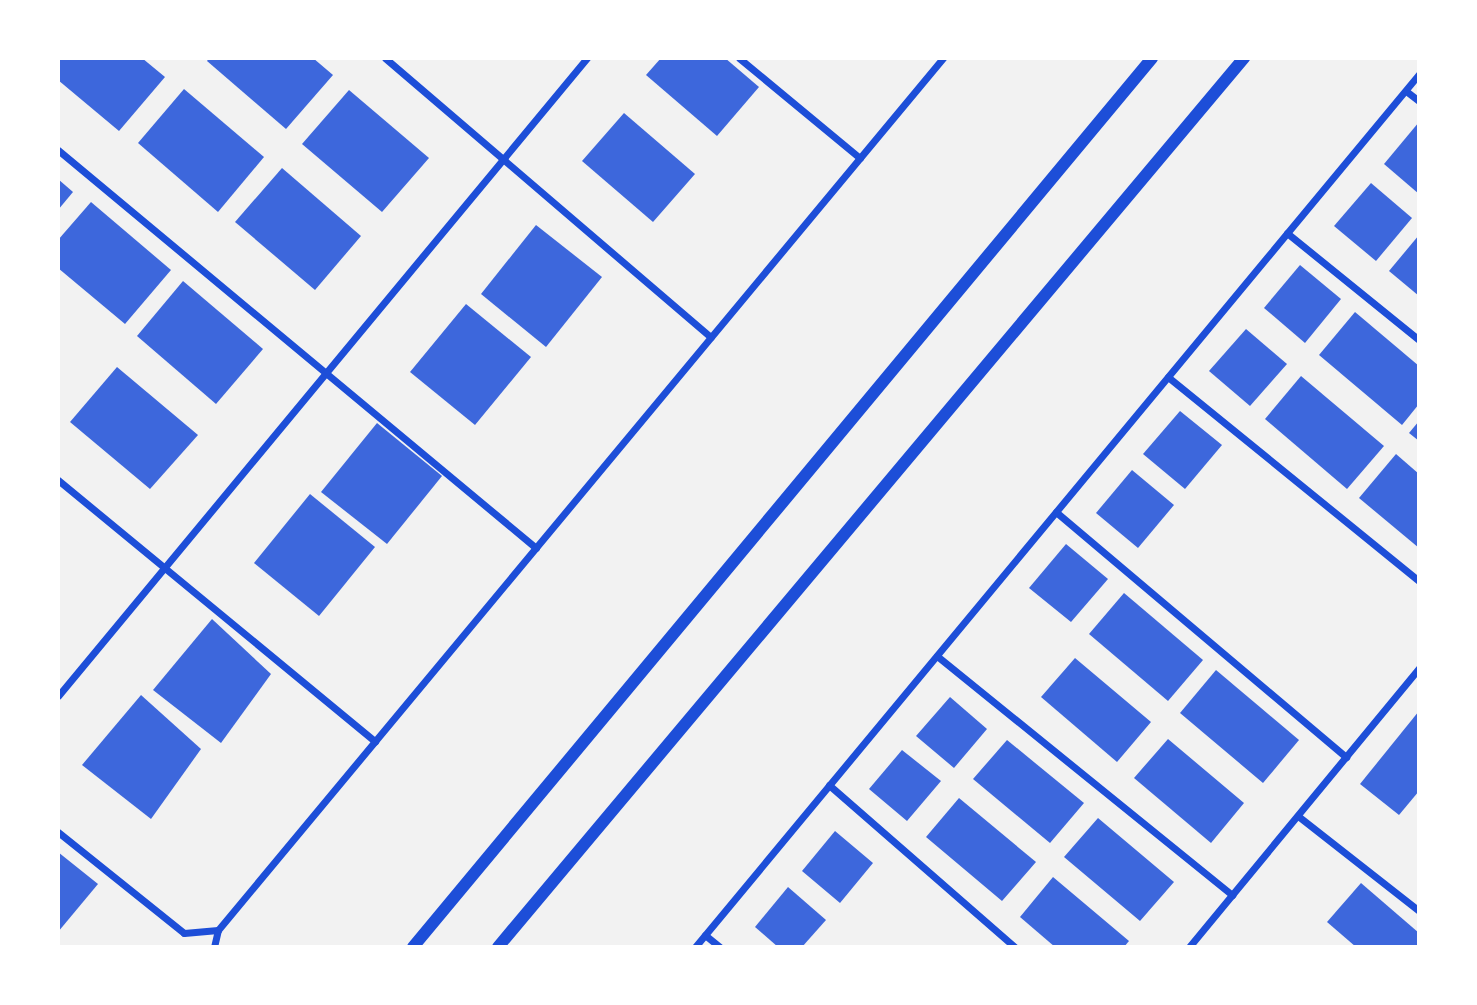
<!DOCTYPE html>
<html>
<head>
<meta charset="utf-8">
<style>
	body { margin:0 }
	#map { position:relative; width:1477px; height:1005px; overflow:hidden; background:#f2f2f2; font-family:"PT Sans",sans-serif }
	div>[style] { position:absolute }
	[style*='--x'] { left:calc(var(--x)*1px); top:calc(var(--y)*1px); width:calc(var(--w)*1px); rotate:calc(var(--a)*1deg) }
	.building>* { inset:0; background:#3d67dc }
	.minor>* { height:7px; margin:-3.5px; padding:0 3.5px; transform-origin:3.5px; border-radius:3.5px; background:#1d4ed8 }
	.tertiary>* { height:12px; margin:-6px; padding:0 6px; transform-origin:6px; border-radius:6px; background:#1d4ed8 }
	span { translate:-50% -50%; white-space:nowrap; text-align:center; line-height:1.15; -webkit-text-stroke:5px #fff; paint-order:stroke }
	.frame { position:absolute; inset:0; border:60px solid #fff; pointer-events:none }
</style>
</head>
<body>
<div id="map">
	<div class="building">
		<div style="clip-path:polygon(58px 58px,142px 58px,165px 77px,119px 131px,58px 80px)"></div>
		<div style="clip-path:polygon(209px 58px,313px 58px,333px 75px,286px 129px,207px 61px)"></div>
		<div style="clip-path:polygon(661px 58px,725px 58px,759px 87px,717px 136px,646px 75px)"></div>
		<div style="clip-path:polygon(184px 89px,264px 157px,218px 212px,138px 143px)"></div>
		<div style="clip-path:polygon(349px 90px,429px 158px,382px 212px,302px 144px)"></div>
		<div style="clip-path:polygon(624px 113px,695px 174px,653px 222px,582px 161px)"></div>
		<div style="clip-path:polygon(1419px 122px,1419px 194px,1384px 164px)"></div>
		<div style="clip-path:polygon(282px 168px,361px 236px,315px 290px,235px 222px)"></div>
		<div style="clip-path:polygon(58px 179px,73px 192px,58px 210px)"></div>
		<div style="clip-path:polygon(1371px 183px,1412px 218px,1376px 261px,1334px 226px)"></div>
		<div style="clip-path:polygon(91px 202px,171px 270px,125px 324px,58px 268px,58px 240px)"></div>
		<div style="clip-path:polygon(536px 225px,602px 277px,546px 347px,481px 294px)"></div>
		<div style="clip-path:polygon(1419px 235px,1419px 296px,1389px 271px)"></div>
		<div style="clip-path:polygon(1300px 265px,1341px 299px,1305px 343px,1264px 308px)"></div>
		<div style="clip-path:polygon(183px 281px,263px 349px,216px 404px,137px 336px)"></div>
		<div style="clip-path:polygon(466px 304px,531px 357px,475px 425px,410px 372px)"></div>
		<div style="clip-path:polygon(1355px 312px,1419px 366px,1419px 404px,1402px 425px,1319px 355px)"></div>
		<div style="clip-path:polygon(1246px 329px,1287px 364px,1250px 406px,1209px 371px)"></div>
		<div style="clip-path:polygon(117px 367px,198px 435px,150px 489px,70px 422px)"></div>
		<div style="clip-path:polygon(1301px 376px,1384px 446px,1347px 489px,1265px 419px)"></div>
		<div style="clip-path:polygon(1180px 411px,1222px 445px,1185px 489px,1143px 454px)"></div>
		<div style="clip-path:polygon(1419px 421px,1419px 441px,1409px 433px)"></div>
		<div style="clip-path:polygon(377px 423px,442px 476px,387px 544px,321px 492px)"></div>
		<div style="clip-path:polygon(1396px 454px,1419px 474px,1419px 548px,1359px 498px)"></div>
		<div style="clip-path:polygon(1132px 470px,1174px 505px,1138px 548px,1096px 513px)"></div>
		<div style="clip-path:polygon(310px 494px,375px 547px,319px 616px,254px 563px)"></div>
		<div style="clip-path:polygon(1066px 544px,1108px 579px,1071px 622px,1029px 588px)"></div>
		<div style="clip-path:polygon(1124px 593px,1203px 660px,1168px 701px,1089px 634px)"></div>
		<div style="clip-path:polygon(212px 619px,271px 674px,221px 743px,153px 690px)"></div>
		<div style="clip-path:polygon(1075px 658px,1151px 722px,1117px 762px,1041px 697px)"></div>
		<div style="clip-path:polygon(1216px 670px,1299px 740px,1263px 783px,1180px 713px)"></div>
		<div style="clip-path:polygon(141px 695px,201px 749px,151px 819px,82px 765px)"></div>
		<div style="clip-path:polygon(950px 697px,987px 729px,954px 768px,916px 736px)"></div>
		<div style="clip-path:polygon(1419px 711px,1419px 791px,1399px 815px,1360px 784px)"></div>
		<div style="clip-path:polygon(1168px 739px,1244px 803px,1211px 843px,1134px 778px)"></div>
		<div style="clip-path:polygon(1007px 740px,1084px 803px,1050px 843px,973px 779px)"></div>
		<div style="clip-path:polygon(902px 750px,941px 781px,907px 821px,869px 789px)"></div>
		<div style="clip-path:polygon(959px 798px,1036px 862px,1002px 901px,926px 837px)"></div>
		<div style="clip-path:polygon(1098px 818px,1174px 882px,1140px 921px,1064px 857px)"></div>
		<div style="clip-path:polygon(835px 831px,873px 863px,840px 903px,802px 871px)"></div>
		<div style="clip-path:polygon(58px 852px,98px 884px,58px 932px)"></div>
		<div style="clip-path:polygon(1053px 877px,1129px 941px,1124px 947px,1055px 947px,1020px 917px)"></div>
		<div style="clip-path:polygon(1361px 883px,1419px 933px,1419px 947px,1356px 947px,1327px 922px)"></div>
		<div style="clip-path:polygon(788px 887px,826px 920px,802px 947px,778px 947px,755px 927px)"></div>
	</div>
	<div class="minor">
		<div style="--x:385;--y:58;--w:429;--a:40.6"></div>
		<div style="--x:739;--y:58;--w:157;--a:39.6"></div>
		<div style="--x:1406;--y:91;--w:16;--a:38"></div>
		<div style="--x:58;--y:150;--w:622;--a:39.78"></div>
		<div style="--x:1287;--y:233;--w:170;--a:39"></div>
		<div style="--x:1168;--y:377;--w:323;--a:39.1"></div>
		<div style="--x:58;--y:480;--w:411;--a:39.5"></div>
		<div style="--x:1056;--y:512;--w:380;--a:40.2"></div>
		<div style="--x:937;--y:656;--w:380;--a:39"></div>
		<div style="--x:58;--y:696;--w:829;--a:-50.34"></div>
		<div style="--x:829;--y:785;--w:247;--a:41.1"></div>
		<div style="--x:1298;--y:816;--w:154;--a:38.1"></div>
		<div style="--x:58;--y:832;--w:161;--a:38.7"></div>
		<div style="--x:184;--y:933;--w:34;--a:-5"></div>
		<div style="--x:218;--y:930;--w:1134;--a:-50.26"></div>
		<div style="--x:705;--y:935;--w:19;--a:39"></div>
		<div style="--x:214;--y:947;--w:17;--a:-77"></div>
		<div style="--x:695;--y:947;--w:1134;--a:-50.33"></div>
		<div style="--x:1189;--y:947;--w:362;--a:-50.5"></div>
	</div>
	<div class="tertiary">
		<div style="--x:413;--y:947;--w:1156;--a:-50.26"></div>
		<div style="--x:498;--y:947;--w:1161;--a:-50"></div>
	</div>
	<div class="frame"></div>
</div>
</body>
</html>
